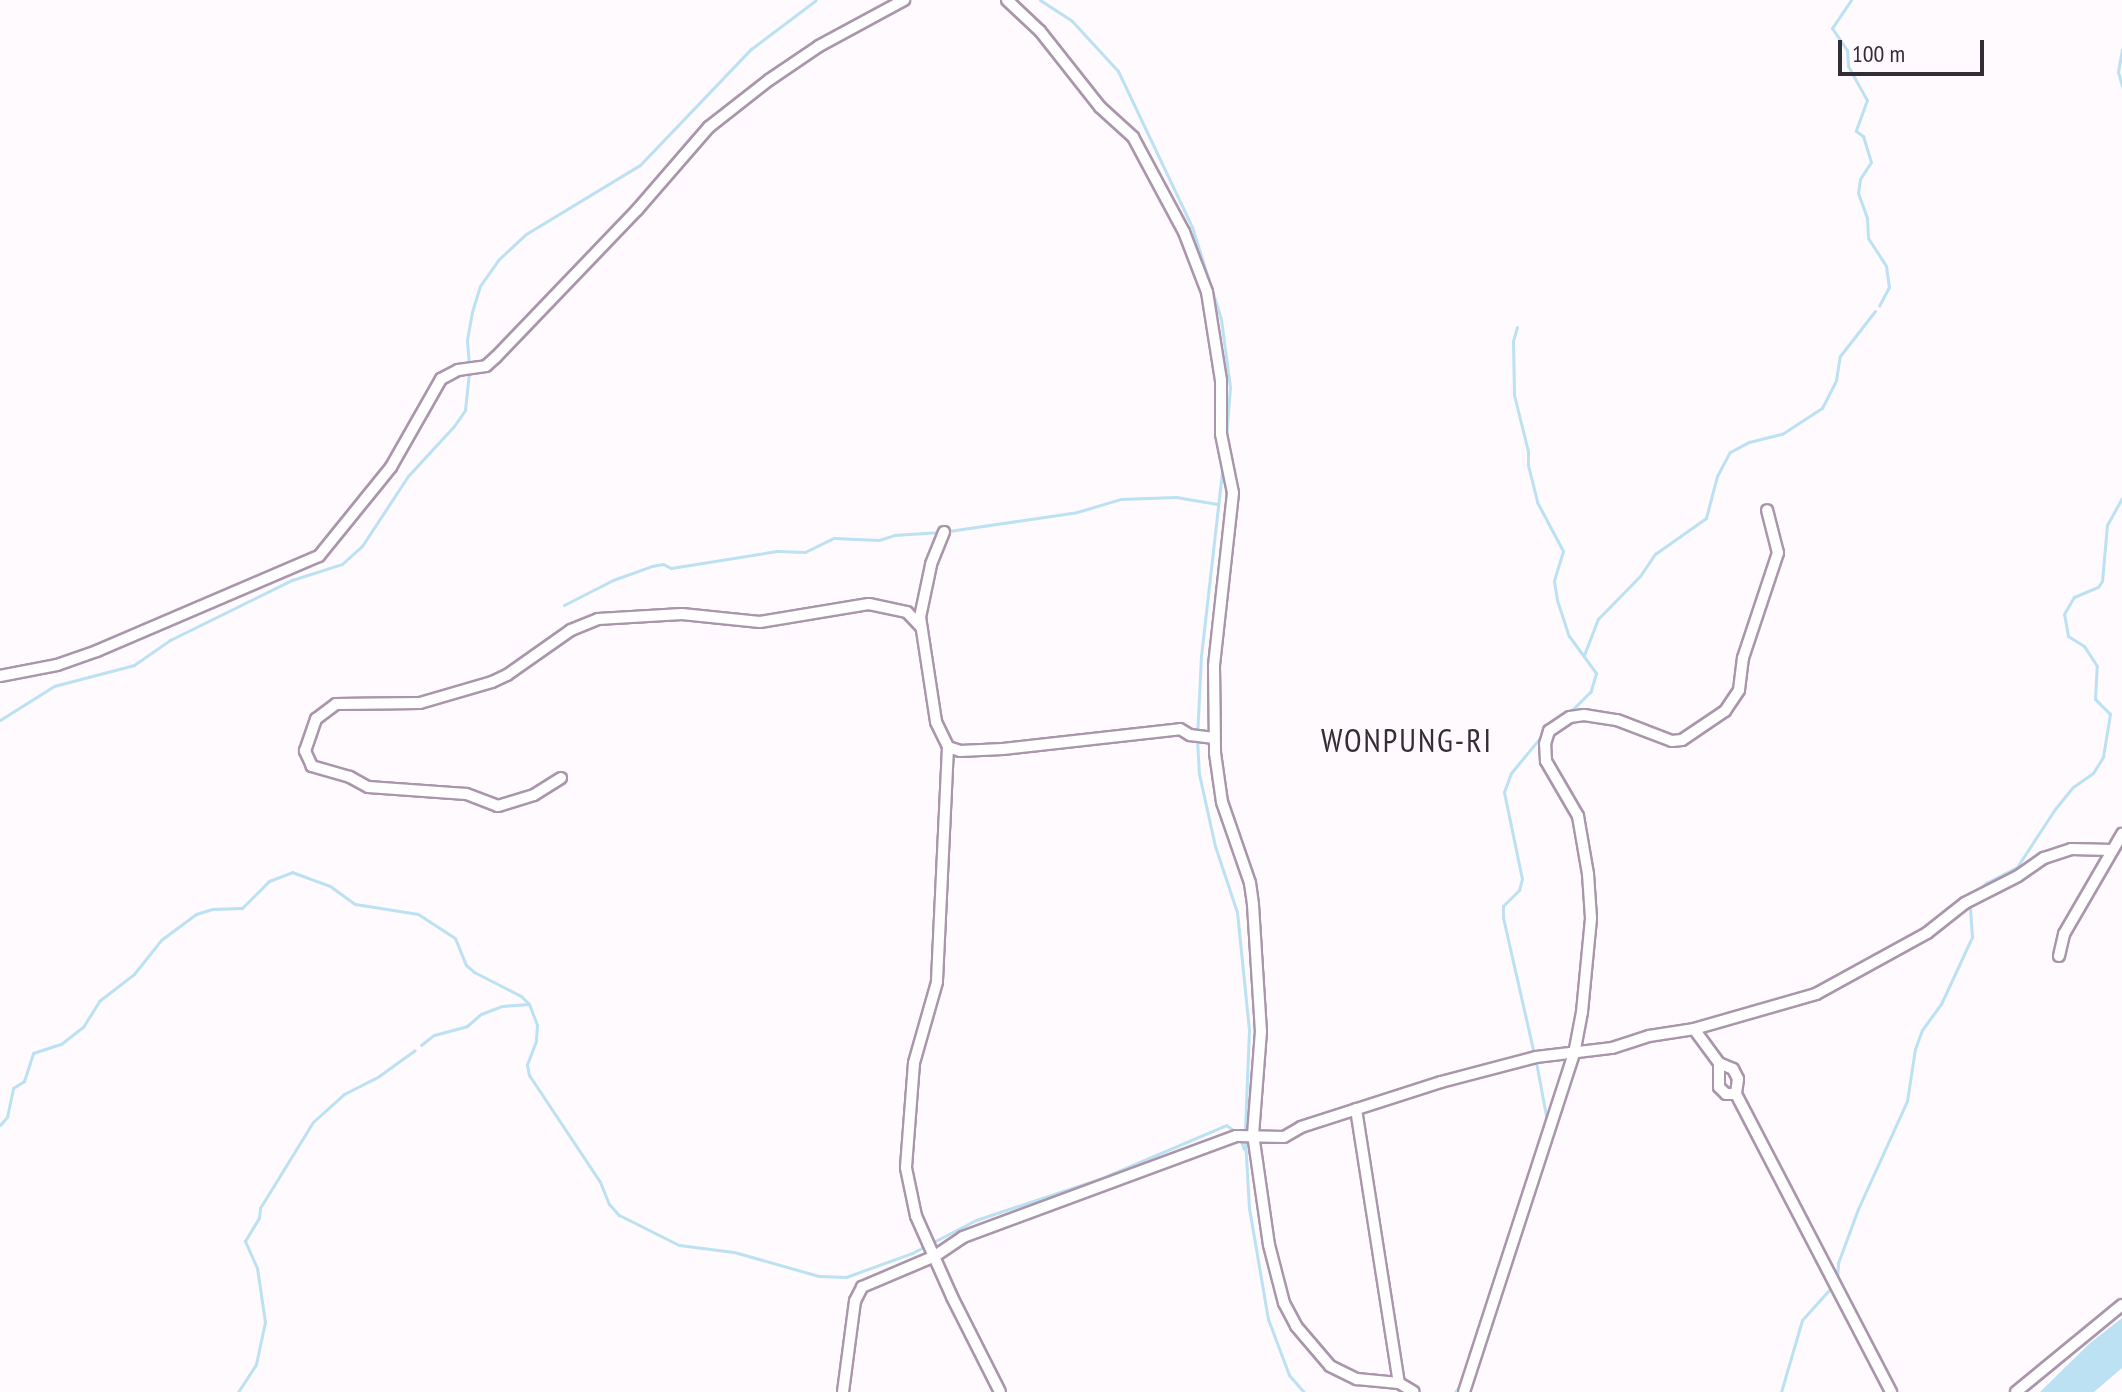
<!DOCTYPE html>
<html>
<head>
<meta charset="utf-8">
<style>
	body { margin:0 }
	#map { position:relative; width:2122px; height:1392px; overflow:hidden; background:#fefafe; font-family:"PT Sans Narrow",sans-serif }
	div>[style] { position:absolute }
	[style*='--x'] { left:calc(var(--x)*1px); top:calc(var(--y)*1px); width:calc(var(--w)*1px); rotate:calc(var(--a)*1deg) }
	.water>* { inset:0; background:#bbe1f3 }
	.stream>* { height:3px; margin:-1.5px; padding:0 1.5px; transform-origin:1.5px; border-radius:1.5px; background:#bbe1f3 }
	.roads { filter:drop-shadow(2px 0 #aa96ab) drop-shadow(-2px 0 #aa96ab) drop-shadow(0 2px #aa96ab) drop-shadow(0 -2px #aa96ab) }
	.minor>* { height:10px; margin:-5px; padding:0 5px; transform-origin:5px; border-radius:5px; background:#fff }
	span { translate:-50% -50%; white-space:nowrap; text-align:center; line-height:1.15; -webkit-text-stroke:6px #fefafe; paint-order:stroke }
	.quarter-label { font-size:32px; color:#352d36; letter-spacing:2px }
	.scale { position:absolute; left:1838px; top:40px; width:146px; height:36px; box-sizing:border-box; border:4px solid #352d36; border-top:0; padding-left:10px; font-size:24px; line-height:28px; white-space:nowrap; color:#352d36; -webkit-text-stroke:6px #fefafe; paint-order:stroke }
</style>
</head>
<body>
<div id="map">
	<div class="water">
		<div style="clip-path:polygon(2122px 1318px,2122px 1368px,2094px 1392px,2040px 1392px,2090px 1343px)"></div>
	</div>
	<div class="stream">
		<div style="--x:1040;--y:0;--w:38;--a:33"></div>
		<div style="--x:1072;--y:21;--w:68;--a:47.4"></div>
		<div style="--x:1118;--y:71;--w:173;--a:64.6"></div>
		<div style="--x:1192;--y:227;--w:96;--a:72.5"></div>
		<div style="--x:1221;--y:319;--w:69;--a:82.5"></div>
		<div style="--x:1230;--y:387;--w:52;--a:94.4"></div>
		<div style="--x:1851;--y:0;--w:34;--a:124"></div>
		<div style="--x:1832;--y:28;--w:27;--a:56"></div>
		<div style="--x:1847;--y:50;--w:16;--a:86"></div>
		<div style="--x:1848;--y:66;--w:39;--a:61"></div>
		<div style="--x:1867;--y:100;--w:33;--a:110"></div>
		<div style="--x:1856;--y:131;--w:9;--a:36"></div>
		<div style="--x:1863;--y:136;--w:27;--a:73"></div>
		<div style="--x:1871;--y:162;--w:20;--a:123"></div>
		<div style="--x:1860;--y:179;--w:14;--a:98"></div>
		<div style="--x:1858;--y:193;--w:27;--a:70"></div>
		<div style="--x:1867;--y:218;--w:20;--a:87"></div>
		<div style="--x:1868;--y:238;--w:33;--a:57"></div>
		<div style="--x:1886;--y:266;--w:21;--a:82"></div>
		<div style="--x:1889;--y:287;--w:21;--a:118"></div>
		<div style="--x:2122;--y:49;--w:23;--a:100"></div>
		<div style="--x:2118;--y:72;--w:15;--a:74"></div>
		<div style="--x:1517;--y:327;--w:15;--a:106"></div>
		<div style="--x:1513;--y:341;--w:54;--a:88.9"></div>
		<div style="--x:1514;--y:395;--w:58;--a:76"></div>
		<div style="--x:1528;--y:451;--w:14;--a:90"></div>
		<div style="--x:1528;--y:465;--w:38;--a:76"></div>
		<div style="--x:1537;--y:502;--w:55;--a:62"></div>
		<div style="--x:1563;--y:551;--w:31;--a:107"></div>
		<div style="--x:1554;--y:581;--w:19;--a:81"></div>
		<div style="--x:1557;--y:600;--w:38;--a:72"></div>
		<div style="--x:1569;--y:636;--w:46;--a:53.9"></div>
		<div style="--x:1596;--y:673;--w:19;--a:106"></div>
		<div style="--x:1591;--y:691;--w:31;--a:135"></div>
		<div style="--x:469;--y:364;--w:24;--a:-95"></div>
		<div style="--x:467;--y:340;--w:28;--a:-80"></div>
		<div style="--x:472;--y:312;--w:27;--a:-73"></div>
		<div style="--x:480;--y:286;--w:32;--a:-55"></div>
		<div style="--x:498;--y:260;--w:38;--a:-43"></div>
		<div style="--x:526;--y:234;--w:133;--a:-31.2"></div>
		<div style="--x:640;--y:165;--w:161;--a:-46.3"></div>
		<div style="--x:751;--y:49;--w:81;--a:-37"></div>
		<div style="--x:1223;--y:463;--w:194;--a:96.5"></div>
		<div style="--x:1201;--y:656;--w:82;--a:92.8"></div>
		<div style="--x:1197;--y:738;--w:36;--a:87"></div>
		<div style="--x:1199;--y:774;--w:74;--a:77.5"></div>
		<div style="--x:1215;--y:846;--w:70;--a:71.6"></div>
		<div style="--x:1237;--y:912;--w:119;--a:84.2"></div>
		<div style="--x:1249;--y:1030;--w:101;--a:92.3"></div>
		<div style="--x:949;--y:531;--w:129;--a:-8.4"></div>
		<div style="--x:1077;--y:512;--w:46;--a:-16.5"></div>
		<div style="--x:1121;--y:499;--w:55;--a:-2.1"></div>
		<div style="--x:1176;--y:497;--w:42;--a:9.7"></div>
		<div style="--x:564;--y:605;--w:55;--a:-27"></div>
		<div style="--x:613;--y:580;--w:41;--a:-19.7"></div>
		<div style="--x:652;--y:566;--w:11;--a:-10"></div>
		<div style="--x:663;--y:564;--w:9;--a:27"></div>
		<div style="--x:671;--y:568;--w:107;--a:-9.1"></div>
		<div style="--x:777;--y:551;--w:28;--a:2"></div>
		<div style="--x:805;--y:552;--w:32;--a:-26"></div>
		<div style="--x:834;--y:538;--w:45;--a:2.5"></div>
		<div style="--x:879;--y:540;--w:16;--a:-18"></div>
		<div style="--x:894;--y:535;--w:47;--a:-3.7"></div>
		<div style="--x:1584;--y:655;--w:39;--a:-69"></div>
		<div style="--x:1598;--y:619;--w:60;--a:-45.7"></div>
		<div style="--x:1640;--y:576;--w:27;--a:-56"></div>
		<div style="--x:1655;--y:554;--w:62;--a:-35.2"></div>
		<div style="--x:1706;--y:518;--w:43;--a:-75.3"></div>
		<div style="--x:1717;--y:476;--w:27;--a:-62"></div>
		<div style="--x:1730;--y:452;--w:21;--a:-28"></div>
		<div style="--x:1749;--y:442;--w:34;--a:-14"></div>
		<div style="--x:1782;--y:434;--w:48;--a:-33"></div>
		<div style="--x:1822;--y:408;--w:31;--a:-63"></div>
		<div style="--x:1836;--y:380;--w:24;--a:-81"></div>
		<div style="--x:1840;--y:356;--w:57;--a:-52.1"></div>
		<div style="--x:0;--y:720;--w:64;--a:-32.2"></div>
		<div style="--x:54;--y:686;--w:83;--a:-14.7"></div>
		<div style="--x:134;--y:665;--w:44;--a:-34.8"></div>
		<div style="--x:170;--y:640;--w:136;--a:-26.2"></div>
		<div style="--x:292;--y:580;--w:52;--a:-17.7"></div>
		<div style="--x:342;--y:564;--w:27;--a:-42"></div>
		<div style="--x:362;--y:546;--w:84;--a:-56.7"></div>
		<div style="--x:408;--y:476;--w:68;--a:-47.4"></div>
		<div style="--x:454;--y:426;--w:19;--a:-55"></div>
		<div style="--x:465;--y:410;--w:39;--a:-84"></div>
		<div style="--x:1971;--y:897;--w:21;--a:-43"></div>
		<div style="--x:1986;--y:883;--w:35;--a:-27"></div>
		<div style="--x:2017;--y:867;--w:69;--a:-56.8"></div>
		<div style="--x:2055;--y:809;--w:28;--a:-51"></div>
		<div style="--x:2073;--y:787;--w:24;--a:-35"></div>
		<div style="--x:2093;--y:773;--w:19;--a:-58"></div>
		<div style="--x:2103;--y:757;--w:44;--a:-80.8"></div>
		<div style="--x:2110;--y:714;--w:21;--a:-135"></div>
		<div style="--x:2095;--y:699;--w:33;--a:-87"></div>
		<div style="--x:2097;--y:666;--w:24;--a:-123"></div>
		<div style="--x:2084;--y:646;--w:19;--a:-148"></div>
		<div style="--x:2068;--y:636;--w:22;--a:-100"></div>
		<div style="--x:2064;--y:614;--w:20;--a:-60"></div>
		<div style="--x:2074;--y:597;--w:26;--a:-23"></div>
		<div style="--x:2098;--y:587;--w:7;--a:-56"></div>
		<div style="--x:2102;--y:581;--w:56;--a:-84.9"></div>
		<div style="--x:2107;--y:525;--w:31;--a:-61"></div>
		<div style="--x:421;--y:1045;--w:16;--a:-38"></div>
		<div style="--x:434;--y:1035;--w:34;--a:-15"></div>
		<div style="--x:467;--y:1026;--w:18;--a:-41"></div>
		<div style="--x:481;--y:1014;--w:22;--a:-21"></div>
		<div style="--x:502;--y:1006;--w:27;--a:-4"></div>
		<div style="--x:1534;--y:1054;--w:140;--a:-102.8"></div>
		<div style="--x:1503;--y:917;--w:11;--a:-90"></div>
		<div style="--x:1503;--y:906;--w:23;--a:-45"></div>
		<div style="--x:1519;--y:890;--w:11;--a:-75"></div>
		<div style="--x:1522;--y:879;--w:89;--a:-101.7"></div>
		<div style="--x:1504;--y:792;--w:20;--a:-70"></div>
		<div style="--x:1511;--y:773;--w:52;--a:-50.5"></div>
		<div style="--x:1536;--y:1062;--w:60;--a:79.4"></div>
		<div style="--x:0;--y:1125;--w:11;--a:-49"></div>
		<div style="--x:7;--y:1117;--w:30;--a:-78"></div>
		<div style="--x:13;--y:1088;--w:13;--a:-32"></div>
		<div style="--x:24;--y:1081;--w:29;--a:-72"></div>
		<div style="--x:33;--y:1053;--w:29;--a:-18"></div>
		<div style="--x:61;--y:1044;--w:28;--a:-38"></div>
		<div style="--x:83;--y:1027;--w:31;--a:-58"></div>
		<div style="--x:99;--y:1001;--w:44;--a:-37.6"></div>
		<div style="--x:134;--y:974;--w:43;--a:-51.5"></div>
		<div style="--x:161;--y:940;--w:44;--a:-36.6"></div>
		<div style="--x:196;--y:914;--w:17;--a:-17"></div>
		<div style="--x:212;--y:909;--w:30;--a:-2"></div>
		<div style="--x:242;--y:908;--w:38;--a:-45"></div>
		<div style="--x:269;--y:881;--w:25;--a:-21"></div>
		<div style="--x:292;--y:872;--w:40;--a:20.2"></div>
		<div style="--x:330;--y:886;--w:31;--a:36"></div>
		<div style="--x:355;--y:904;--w:64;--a:9"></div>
		<div style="--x:418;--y:914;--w:44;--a:33"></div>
		<div style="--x:455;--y:938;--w:29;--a:68"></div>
		<div style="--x:466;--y:965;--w:11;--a:41"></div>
		<div style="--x:474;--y:972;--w:53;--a:27.1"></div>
		<div style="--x:521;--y:996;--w:11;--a:45"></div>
		<div style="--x:529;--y:1004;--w:22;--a:69"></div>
		<div style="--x:537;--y:1025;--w:16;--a:94"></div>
		<div style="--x:536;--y:1041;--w:26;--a:111"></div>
		<div style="--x:527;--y:1065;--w:10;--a:79"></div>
		<div style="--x:529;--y:1075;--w:128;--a:56.4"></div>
		<div style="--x:600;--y:1182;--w:24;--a:68"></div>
		<div style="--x:609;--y:1204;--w:15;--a:48"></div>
		<div style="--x:619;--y:1215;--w:67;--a:26.6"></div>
		<div style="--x:679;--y:1245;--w:55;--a:7.3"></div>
		<div style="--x:734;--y:1252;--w:88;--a:15.8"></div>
		<div style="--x:819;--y:1276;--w:27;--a:2"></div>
		<div style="--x:846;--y:1277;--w:70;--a:-20"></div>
		<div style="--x:912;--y:1253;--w:72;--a:-27.3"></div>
		<div style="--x:976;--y:1220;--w:133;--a:-18.4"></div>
		<div style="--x:1102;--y:1178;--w:135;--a:-23.1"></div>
		<div style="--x:1226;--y:1125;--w:12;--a:35"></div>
		<div style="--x:1240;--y:1139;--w:11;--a:68"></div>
		<div style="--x:1245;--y:1139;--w:69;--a:86.7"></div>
		<div style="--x:1249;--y:1208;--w:113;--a:80.3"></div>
		<div style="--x:1268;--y:1319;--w:60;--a:69.4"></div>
		<div style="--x:1289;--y:1375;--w:23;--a:49"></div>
		<div style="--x:1837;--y:1279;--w:16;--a:-86"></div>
		<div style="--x:1838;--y:1263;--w:58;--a:-69.7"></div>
		<div style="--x:1858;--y:1209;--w:119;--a:-65.6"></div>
		<div style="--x:1907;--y:1101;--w:53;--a:-81.3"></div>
		<div style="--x:1915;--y:1049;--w:20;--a:-70"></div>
		<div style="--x:1922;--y:1030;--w:32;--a:-54"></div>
		<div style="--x:1941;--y:1004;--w:74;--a:-65.2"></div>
		<div style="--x:1972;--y:937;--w:32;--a:-94"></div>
		<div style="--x:238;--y:1392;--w:33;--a:-57"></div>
		<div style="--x:256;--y:1364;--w:43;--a:-77.9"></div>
		<div style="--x:265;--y:1322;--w:55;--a:-98.4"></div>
		<div style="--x:257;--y:1268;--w:30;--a:-114"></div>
		<div style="--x:245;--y:1241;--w:27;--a:-59"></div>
		<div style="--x:259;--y:1218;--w:10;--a:-84"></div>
		<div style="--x:260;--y:1208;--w:101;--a:-58.4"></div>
		<div style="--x:313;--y:1122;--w:42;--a:-42.1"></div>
		<div style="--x:344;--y:1094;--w:39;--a:-27"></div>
		<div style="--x:379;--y:1076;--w:44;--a:-35.8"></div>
		<div style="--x:1455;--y:1392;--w:11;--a:-52"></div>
		<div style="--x:1781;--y:1392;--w:75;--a:-73.7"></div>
		<div style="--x:1802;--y:1320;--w:42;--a:-47.9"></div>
	</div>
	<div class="roads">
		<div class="minor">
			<div style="--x:1007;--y:0;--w:45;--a:43.2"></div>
			<div style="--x:1040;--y:31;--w:97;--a:51.7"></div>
			<div style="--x:1100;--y:107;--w:45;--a:42.3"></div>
			<div style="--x:1133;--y:137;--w:108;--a:61.8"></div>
			<div style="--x:1184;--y:232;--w:64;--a:69"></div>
			<div style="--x:1207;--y:292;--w:89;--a:81"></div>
			<div style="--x:1221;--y:380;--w:54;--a:90"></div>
			<div style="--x:1221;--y:434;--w:60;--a:78.5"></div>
			<div style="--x:1233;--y:493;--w:174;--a:96.3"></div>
			<div style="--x:1214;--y:666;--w:87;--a:89.3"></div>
			<div style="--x:1215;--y:753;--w:49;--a:81.9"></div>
			<div style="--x:1222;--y:802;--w:86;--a:70.9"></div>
			<div style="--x:1250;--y:883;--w:22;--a:82"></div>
			<div style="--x:1253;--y:905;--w:126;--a:86.4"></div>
			<div style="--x:1261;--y:1031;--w:103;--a:94.4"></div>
			<div style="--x:1253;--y:1134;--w:112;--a:81.8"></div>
			<div style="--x:1269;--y:1245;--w:60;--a:75.5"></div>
			<div style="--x:1284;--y:1303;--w:26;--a:62"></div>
			<div style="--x:1296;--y:1326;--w:52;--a:49.6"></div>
			<div style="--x:1330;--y:1366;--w:30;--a:26"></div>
			<div style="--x:1357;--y:1379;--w:42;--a:5.4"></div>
			<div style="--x:1399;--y:1383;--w:17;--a:31"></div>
			<div style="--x:944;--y:532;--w:35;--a:112"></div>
			<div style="--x:931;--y:565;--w:53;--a:101.9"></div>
			<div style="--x:920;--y:617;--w:106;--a:81.3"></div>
			<div style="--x:936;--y:722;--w:28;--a:64"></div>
			<div style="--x:948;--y:747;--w:13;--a:18"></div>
			<div style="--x:960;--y:751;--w:43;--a:-2.7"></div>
			<div style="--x:1003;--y:749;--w:178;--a:-6.4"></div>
			<div style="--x:1180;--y:729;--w:12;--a:31"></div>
			<div style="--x:1190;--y:735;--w:24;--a:7"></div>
			<div style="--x:0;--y:676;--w:58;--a:-10.9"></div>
			<div style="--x:57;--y:665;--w:42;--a:-19.3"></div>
			<div style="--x:97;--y:651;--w:241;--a:-23.2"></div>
			<div style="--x:319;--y:556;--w:114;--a:-51"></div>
			<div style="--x:391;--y:467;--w:101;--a:-60.4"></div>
			<div style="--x:441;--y:379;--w:19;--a:-28"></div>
			<div style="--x:458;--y:370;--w:28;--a:-8"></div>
			<div style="--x:486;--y:366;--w:13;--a:-42"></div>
			<div style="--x:496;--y:357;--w:204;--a:-46.2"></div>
			<div style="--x:637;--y:210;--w:110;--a:-49.1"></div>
			<div style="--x:709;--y:127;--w:76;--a:-38.1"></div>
			<div style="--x:769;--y:80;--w:60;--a:-34.2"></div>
			<div style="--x:819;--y:46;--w:97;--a:-28.4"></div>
			<div style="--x:948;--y:747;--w:235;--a:92.7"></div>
			<div style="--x:937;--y:982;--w:84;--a:105.9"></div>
			<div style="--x:914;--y:1063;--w:105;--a:94.4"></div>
			<div style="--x:906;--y:1168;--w:49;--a:78.2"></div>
			<div style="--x:916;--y:1216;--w:89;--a:66"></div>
			<div style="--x:952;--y:1297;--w:106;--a:63.2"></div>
			<div style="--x:561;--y:778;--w:32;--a:148"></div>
			<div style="--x:534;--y:795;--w:38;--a:163"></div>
			<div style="--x:498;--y:806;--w:34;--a:-159"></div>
			<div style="--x:466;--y:794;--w:98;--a:-175.9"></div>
			<div style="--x:368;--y:787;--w:21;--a:-151"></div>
			<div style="--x:350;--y:777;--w:40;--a:-164"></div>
			<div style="--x:312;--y:766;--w:17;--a:-115"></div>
			<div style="--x:305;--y:751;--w:34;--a:-71"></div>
			<div style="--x:316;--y:719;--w:25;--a:-37"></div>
			<div style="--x:336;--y:704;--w:84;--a:-0.7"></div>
			<div style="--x:420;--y:703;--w:75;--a:-16.3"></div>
			<div style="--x:492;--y:682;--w:17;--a:-25"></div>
			<div style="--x:507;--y:675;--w:78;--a:-35.1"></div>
			<div style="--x:571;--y:630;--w:29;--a:-22"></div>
			<div style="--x:598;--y:619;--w:84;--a:-3.4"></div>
			<div style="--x:682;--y:614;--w:78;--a:5.9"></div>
			<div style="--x:760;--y:622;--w:110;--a:-9.4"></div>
			<div style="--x:869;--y:604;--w:39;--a:12"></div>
			<div style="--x:907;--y:612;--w:21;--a:47"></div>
			<div style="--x:2059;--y:956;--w:23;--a:-77"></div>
			<div style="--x:2064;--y:934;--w:116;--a:-59.9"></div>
			<div style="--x:1694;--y:1029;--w:42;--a:53.7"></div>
			<div style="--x:1736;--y:1094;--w:10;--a:180"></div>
			<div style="--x:1726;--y:1094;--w:10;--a:-135"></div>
			<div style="--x:1719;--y:1087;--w:24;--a:-90"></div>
			<div style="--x:1719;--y:1063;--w:15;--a:23"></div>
			<div style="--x:1733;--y:1069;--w:11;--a:63"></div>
			<div style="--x:1738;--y:1079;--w:15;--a:98"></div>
			<div style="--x:1736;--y:1094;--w:336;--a:62.5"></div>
			<div style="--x:1356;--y:1109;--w:277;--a:81.1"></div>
			<div style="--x:843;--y:1392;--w:92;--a:-82.5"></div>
			<div style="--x:855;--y:1301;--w:16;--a:-63"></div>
			<div style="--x:862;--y:1287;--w:79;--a:-23"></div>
			<div style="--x:935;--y:1256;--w:34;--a:-34"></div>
			<div style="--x:963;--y:1237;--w:291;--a:-20.3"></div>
			<div style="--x:1236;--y:1136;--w:48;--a:1.2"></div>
			<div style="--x:1284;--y:1137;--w:20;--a:-30"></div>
			<div style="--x:1301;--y:1127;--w:147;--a:-17.8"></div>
			<div style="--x:1441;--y:1082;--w:98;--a:-14.7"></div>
			<div style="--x:1536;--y:1057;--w:77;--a:-6.8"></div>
			<div style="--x:1612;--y:1048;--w:39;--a:-18"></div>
			<div style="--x:1649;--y:1036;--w:46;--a:-8.8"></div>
			<div style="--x:1694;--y:1029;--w:127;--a:-16"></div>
			<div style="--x:1816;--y:994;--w:127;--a:-28.8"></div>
			<div style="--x:1927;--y:933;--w:48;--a:-38.3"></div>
			<div style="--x:1965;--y:903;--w:59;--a:-27"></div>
			<div style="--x:2018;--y:876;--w:32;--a:-35"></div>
			<div style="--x:2044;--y:858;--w:28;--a:-18"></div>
			<div style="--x:2071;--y:849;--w:41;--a:1.4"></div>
			<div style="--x:1464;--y:1392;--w:355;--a:-72"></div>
			<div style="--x:1574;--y:1054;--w:43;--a:-79.2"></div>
			<div style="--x:1582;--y:1012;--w:94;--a:-84.5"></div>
			<div style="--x:1591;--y:918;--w:44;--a:-93.9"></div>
			<div style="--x:1588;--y:874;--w:59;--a:-99.8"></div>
			<div style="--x:1578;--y:816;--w:64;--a:-120.2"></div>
			<div style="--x:1546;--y:761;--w:17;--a:-93"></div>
			<div style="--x:1545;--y:744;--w:14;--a:-73"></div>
			<div style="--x:1549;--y:731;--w:25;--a:-34"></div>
			<div style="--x:1570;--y:717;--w:14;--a:-8"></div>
			<div style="--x:1584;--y:715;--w:33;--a:9"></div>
			<div style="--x:1617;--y:720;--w:59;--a:20.9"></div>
			<div style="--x:1672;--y:741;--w:10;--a:-6"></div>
			<div style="--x:1682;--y:740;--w:52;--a:-34"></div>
			<div style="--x:1725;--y:711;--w:25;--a:-56"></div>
			<div style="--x:1739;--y:690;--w:32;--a:-83"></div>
			<div style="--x:1743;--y:658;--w:111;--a:-71.6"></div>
			<div style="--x:1778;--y:553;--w:44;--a:-104.3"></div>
			<div style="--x:2016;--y:1392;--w:137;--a:-39.4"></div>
		</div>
	</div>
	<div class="quarter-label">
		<span style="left:1407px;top:740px">WONPUNG-RI</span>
	</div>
	<div class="scale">100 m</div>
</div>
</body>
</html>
